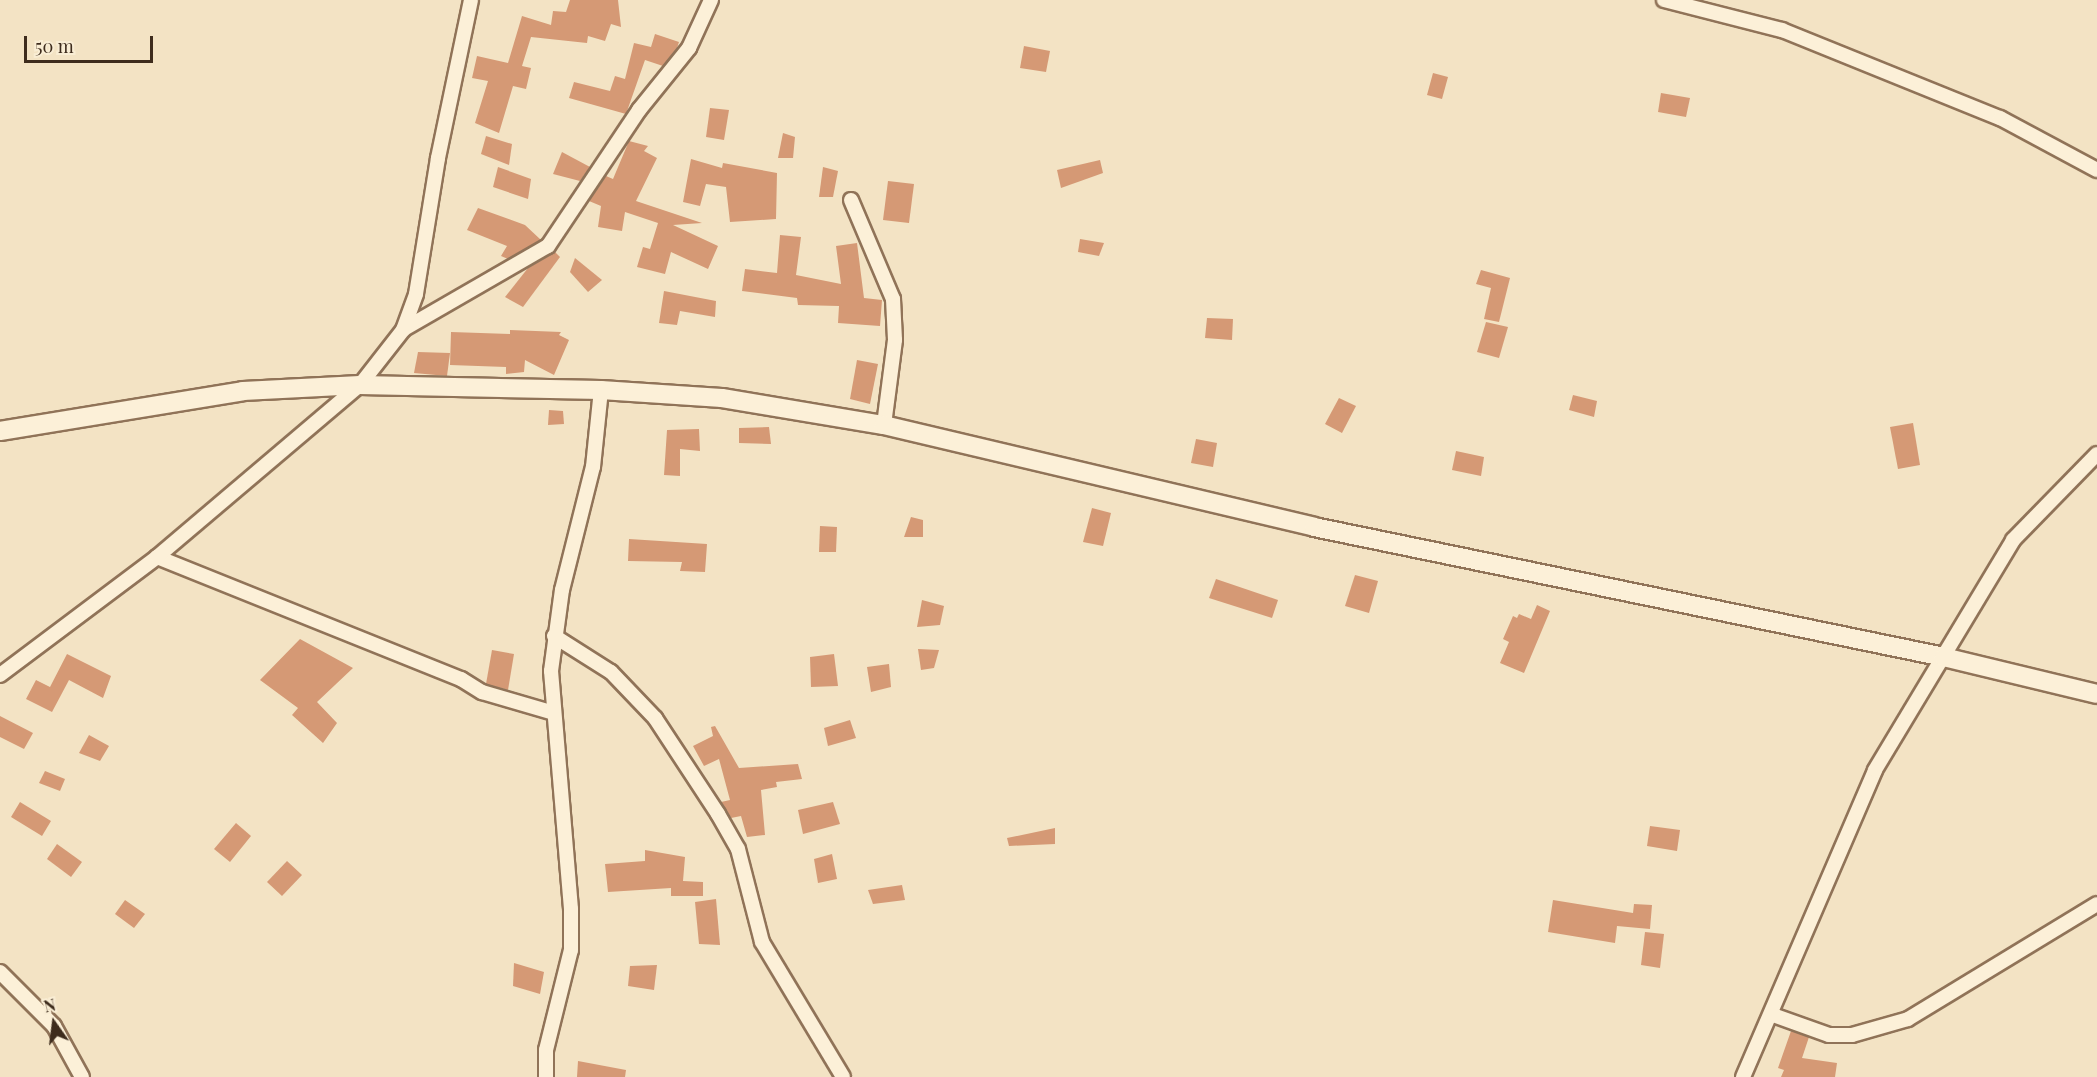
<!DOCTYPE html>
<html>
<head>
<meta charset="utf-8">
<style>
	body { margin:0 }
	#map { position:relative; width:2097px; height:1077px; overflow:hidden; background:#f3e3c4; font-family:"Playfair Display",serif }
	div>[style] { position:absolute }
	[style*='--x'] { left:calc(var(--x)*1px); top:calc(var(--y)*1px); width:calc(var(--w)*1px); rotate:calc(var(--a)*1deg) }
	.building>* { inset:0; background:#d59975 }
	.roads { filter:drop-shadow(2px 0 #907358) drop-shadow(-2px 0 #907358) drop-shadow(0 2px #907358) drop-shadow(0 -2px #907358) }
	.street>* { height:14px; margin:-7px; padding:0 7px; transform-origin:7px; border-radius:7px; background:#fcf0d8 }
	.secondary>* { height:18px; margin:-9px; padding:0 9px; transform-origin:9px; border-radius:9px; background:#fcf0d8 }
	span { translate:-50% -50%; white-space:nowrap; text-align:center; line-height:1.15; -webkit-text-stroke:5px #f9edd4; paint-order:stroke }
	.north { position:absolute; left:24px; top:993px; width:60px; height:60px; -webkit-text-stroke:4px #f9edd4; paint-order:stroke; rotate:346deg; font-size:16px; font-weight:700; line-height:24px; text-align:center; color:#3e2c1d }
	.north::after { content:''; display:block; margin:auto; width:21px; height:27px; background:#3e2c1d; clip-path:polygon(50% 0,100% 100%,50% 72%,0 100%) }
	.scale { position:absolute; left:24px; top:36px; width:129px; height:27px; box-sizing:border-box; border:3px solid #3e2c1d; border-top:0; padding-left:8px; font-size:18px; line-height:21px; white-space:nowrap; color:#3e2c1d; -webkit-text-stroke:4px #f9edd4; paint-order:stroke }
</style>
</head>
<body>
<div id="map">
	<div class="building">
		<div style="clip-path:polygon(570px 0,618px 0,621px 27px,611px 24px,605px 41px,588px 36px,587px 43px,531px 37px,522px 66px,531px 68px,526px 89px,513px 86px,499px 133px,475px 123px,488px 81px,472px 78px,477px 56px,508px 63px,522px 16px,551px 25px,553px 11px,566px 12px)"></div>
		<div style="clip-path:polygon(655px 34px,679px 42px,677px 48px,663px 66px,645px 60px,626px 114px,569px 98px,574px 82px,610px 91px,615px 76px,625px 79px,634px 43px,651px 47px)"></div>
		<div style="clip-path:polygon(1024px 46px,1050px 51px,1046px 72px,1020px 68px)"></div>
		<div style="clip-path:polygon(1433px 73px,1448px 77px,1442px 99px,1427px 95px)"></div>
		<div style="clip-path:polygon(1661px 93px,1690px 98px,1686px 117px,1658px 112px)"></div>
		<div style="clip-path:polygon(710px 108px,729px 110px,724px 140px,706px 137px)"></div>
		<div style="clip-path:polygon(783px 133px,795px 137px,793px 158px,778px 158px)"></div>
		<div style="clip-path:polygon(486px 136px,512px 144px,509px 165px,481px 154px)"></div>
		<div style="clip-path:polygon(629px 141px,648px 146px,644px 151px,657px 158px,636px 201px,702px 223px,673px 225px,718px 246px,708px 269px,671px 252px,665px 274px,637px 267px,643px 247px,650px 249px,658px 223px,625px 212px,622px 231px,598px 227px,601px 206px,589px 201px,606px 176px,613px 179px)"></div>
		<div style="clip-path:polygon(562px 152px,590px 167px,580px 181px,553px 174px)"></div>
		<div style="clip-path:polygon(691px 159px,722px 168px,723px 163px,777px 173px,776px 219px,730px 222px,726px 187px,706px 184px,700px 206px,683px 202px)"></div>
		<div style="clip-path:polygon(1100px 160px,1103px 173px,1061px 188px,1057px 170px)"></div>
		<div style="clip-path:polygon(498px 167px,531px 179px,528px 199px,493px 187px)"></div>
		<div style="clip-path:polygon(823px 167px,838px 171px,833px 197px,819px 197px)"></div>
		<div style="clip-path:polygon(888px 181px,914px 184px,909px 223px,883px 220px)"></div>
		<div style="clip-path:polygon(478px 208px,525px 225px,541px 240px,508px 259px,501px 256px,507px 246px,467px 230px)"></div>
		<div style="clip-path:polygon(780px 235px,801px 237px,796px 275px,841px 284px,836px 246px,857px 243px,864px 298px,882px 300px,880px 326px,838px 323px,839px 306px,798px 305px,797px 298px,742px 291px,745px 269px,777px 273px)"></div>
		<div style="clip-path:polygon(1080px 239px,1104px 243px,1099px 256px,1078px 252px)"></div>
		<div style="clip-path:polygon(555px 252px,560px 257px,523px 307px,505px 297px,528px 268px)"></div>
		<div style="clip-path:polygon(575px 258px,602px 280px,588px 292px,570px 272px)"></div>
		<div style="clip-path:polygon(1481px 270px,1510px 278px,1499px 322px,1484px 319px,1491px 288px,1476px 284px)"></div>
		<div style="clip-path:polygon(664px 291px,716px 301px,715px 317px,680px 311px,677px 325px,659px 323px)"></div>
		<div style="clip-path:polygon(1207px 318px,1233px 319px,1232px 340px,1205px 338px)"></div>
		<div style="clip-path:polygon(1486px 322px,1508px 327px,1499px 358px,1477px 352px)"></div>
		<div style="clip-path:polygon(510px 330px,561px 332px,559px 335px,569px 340px,554px 375px,525px 360px,524px 372px,506px 374px,506px 367px,450px 365px,451px 332px,510px 334px)"></div>
		<div style="clip-path:polygon(418px 352px,450px 353px,447px 376px,414px 373px)"></div>
		<div style="clip-path:polygon(857px 360px,878px 364px,870px 404px,850px 399px)"></div>
		<div style="clip-path:polygon(1573px 395px,1597px 401px,1594px 417px,1569px 410px)"></div>
		<div style="clip-path:polygon(1339px 398px,1356px 406px,1342px 433px,1325px 424px)"></div>
		<div style="clip-path:polygon(549px 410px,563px 411px,564px 424px,548px 425px)"></div>
		<div style="clip-path:polygon(1913px 423px,1920px 465px,1898px 469px,1890px 427px)"></div>
		<div style="clip-path:polygon(769px 427px,771px 444px,739px 443px,739px 428px)"></div>
		<div style="clip-path:polygon(699px 429px,700px 451px,680px 449px,680px 476px,664px 475px,667px 430px)"></div>
		<div style="clip-path:polygon(1196px 439px,1217px 443px,1213px 467px,1191px 463px)"></div>
		<div style="clip-path:polygon(1456px 451px,1484px 457px,1481px 476px,1452px 470px)"></div>
		<div style="clip-path:polygon(1092px 508px,1111px 513px,1103px 546px,1083px 542px)"></div>
		<div style="clip-path:polygon(911px 517px,923px 520px,923px 537px,904px 537px)"></div>
		<div style="clip-path:polygon(820px 526px,837px 527px,836px 552px,819px 552px)"></div>
		<div style="clip-path:polygon(629px 539px,707px 544px,705px 572px,680px 571px,682px 562px,628px 561px)"></div>
		<div style="clip-path:polygon(1355px 575px,1378px 581px,1369px 613px,1345px 606px)"></div>
		<div style="clip-path:polygon(1216px 579px,1278px 600px,1272px 618px,1209px 598px)"></div>
		<div style="clip-path:polygon(922px 600px,944px 606px,940px 625px,917px 627px)"></div>
		<div style="clip-path:polygon(1537px 605px,1550px 611px,1524px 673px,1500px 663px,1509px 642px,1503px 639px,1513px 616px,1517px 618px,1519px 614px,1531px 619px)"></div>
		<div style="clip-path:polygon(300px 639px,353px 668px,317px 702px,337px 723px,323px 743px,292px 715px,298px 708px,260px 680px)"></div>
		<div style="clip-path:polygon(918px 649px,939px 650px,934px 668px,921px 670px)"></div>
		<div style="clip-path:polygon(492px 650px,514px 654px,508px 690px,486px 684px)"></div>
		<div style="clip-path:polygon(67px 654px,111px 676px,103px 698px,69px 680px,52px 712px,26px 699px,36px 680px,50px 687px)"></div>
		<div style="clip-path:polygon(834px 654px,838px 686px,811px 687px,810px 657px)"></div>
		<div style="clip-path:polygon(889px 664px,891px 687px,871px 692px,867px 667px)"></div>
		<div style="clip-path:polygon(0 716px,33px 733px,24px 749px,0 737px)"></div>
		<div style="clip-path:polygon(850px 720px,856px 738px,828px 746px,824px 728px)"></div>
		<div style="clip-path:polygon(715px 726px,739px 768px,798px 764px,802px 779px,776px 782px,777px 787px,761px 790px,765px 835px,747px 837px,741px 816px,731px 818px,721px 802px,730px 800px,719px 759px,704px 766px,693px 746px,713px 736px,711px 727px)"></div>
		<div style="clip-path:polygon(89px 735px,109px 746px,100px 761px,79px 753px)"></div>
		<div style="clip-path:polygon(45px 771px,65px 779px,60px 791px,39px 783px)"></div>
		<div style="clip-path:polygon(20px 802px,51px 821px,42px 836px,11px 817px)"></div>
		<div style="clip-path:polygon(833px 802px,840px 824px,803px 834px,798px 810px)"></div>
		<div style="clip-path:polygon(236px 823px,251px 836px,230px 862px,214px 849px)"></div>
		<div style="clip-path:polygon(1650px 826px,1680px 830px,1677px 851px,1647px 846px)"></div>
		<div style="clip-path:polygon(1055px 828px,1055px 844px,1009px 846px,1007px 838px)"></div>
		<div style="clip-path:polygon(57px 844px,82px 862px,71px 877px,47px 859px)"></div>
		<div style="clip-path:polygon(645px 850px,685px 857px,683px 881px,703px 882px,703px 896px,671px 896px,671px 888px,608px 892px,605px 864px,645px 861px)"></div>
		<div style="clip-path:polygon(832px 854px,837px 879px,818px 883px,814px 859px)"></div>
		<div style="clip-path:polygon(287px 861px,302px 875px,282px 896px,267px 882px)"></div>
		<div style="clip-path:polygon(902px 885px,905px 900px,873px 904px,868px 890px)"></div>
		<div style="clip-path:polygon(716px 899px,720px 945px,699px 944px,695px 902px)"></div>
		<div style="clip-path:polygon(125px 900px,145px 914px,134px 928px,115px 914px)"></div>
		<div style="clip-path:polygon(1553px 900px,1633px 913px,1634px 904px,1652px 905px,1650px 929px,1617px 926px,1615px 943px,1548px 932px)"></div>
		<div style="clip-path:polygon(1645px 932px,1664px 934px,1660px 968px,1641px 965px)"></div>
		<div style="clip-path:polygon(514px 963px,544px 972px,540px 994px,513px 986px)"></div>
		<div style="clip-path:polygon(657px 965px,654px 990px,628px 986px,630px 966px)"></div>
		<div style="clip-path:polygon(1791px 1031px,1809px 1037px,1802px 1058px,1837px 1063px,1835px 1077px,1781px 1077px,1784px 1070px,1778px 1068px)"></div>
		<div style="clip-path:polygon(578px 1061px,626px 1070px,625px 1077px,577px 1077px)"></div>
	</div>
	<div class="roads">
		<div class="street">
			<div style="--x:1664;--y:0;--w:122;--a:14.3"></div>
			<div style="--x:1782;--y:30;--w:235;--a:22"></div>
			<div style="--x:2000;--y:118;--w:110;--a:28.2"></div>
			<div style="--x:851;--y:200;--w:108;--a:67"></div>
			<div style="--x:893;--y:299;--w:41;--a:87.2"></div>
			<div style="--x:895;--y:340;--w:86;--a:97.4"></div>
			<div style="--x:404;--y:329;--w:166;--a:-30"></div>
			<div style="--x:548;--y:246;--w:164;--a:-56.2"></div>
			<div style="--x:639;--y:110;--w:80;--a:-51.1"></div>
			<div style="--x:689;--y:48;--w:53;--a:-65.4"></div>
			<div style="--x:157;--y:557;--w:328;--a:21.9"></div>
			<div style="--x:461;--y:679;--w:25;--a:32"></div>
			<div style="--x:482;--y:692;--w:75;--a:16.3"></div>
			<div style="--x:554;--y:636;--w:67;--a:32.3"></div>
			<div style="--x:611;--y:672;--w:64;--a:46.3"></div>
			<div style="--x:655;--y:718;--w:115;--a:56.7"></div>
			<div style="--x:718;--y:814;--w:40;--a:60.3"></div>
			<div style="--x:738;--y:849;--w:96;--a:75.5"></div>
			<div style="--x:762;--y:942;--w:157;--a:59"></div>
			<div style="--x:0;--y:675;--w:196;--a:-36.9"></div>
			<div style="--x:157;--y:557;--w:266;--a:-40.3"></div>
			<div style="--x:360;--y:385;--w:70;--a:-52"></div>
			<div style="--x:403;--y:330;--w:38;--a:-70"></div>
			<div style="--x:416;--y:294;--w:138;--a:-80.8"></div>
			<div style="--x:438;--y:158;--w:161;--a:-78.2"></div>
			<div style="--x:0;--y:972;--w:76;--a:45"></div>
			<div style="--x:54;--y:1026;--w:58;--a:61.2"></div>
			<div style="--x:1773;--y:1015;--w:59;--a:19.7"></div>
			<div style="--x:1829;--y:1035;--w:23;--a:0"></div>
			<div style="--x:1852;--y:1035;--w:58;--a:-15.9"></div>
			<div style="--x:1908;--y:1019;--w:221;--a:-31.3"></div>
			<div style="--x:546;--y:1077;--w:27;--a:-90"></div>
			<div style="--x:546;--y:1050;--w:103;--a:-76"></div>
			<div style="--x:571;--y:950;--w:41;--a:-90"></div>
			<div style="--x:571;--y:909;--w:239;--a:-94.8"></div>
			<div style="--x:551;--y:671;--w:82;--a:-82.3"></div>
			<div style="--x:562;--y:590;--w:127;--a:-75.9"></div>
			<div style="--x:593;--y:467;--w:77;--a:-84.1"></div>
			<div style="--x:1743;--y:1077;--w:334;--a:-66.7"></div>
			<div style="--x:1875;--y:770;--w:268;--a:-59"></div>
			<div style="--x:2013;--y:540;--w:120;--a:-45.7"></div>
		</div>
		<div class="secondary">
			<div style="--x:0;--y:431;--w:246;--a:-9.3"></div>
			<div style="--x:243;--y:391;--w:117;--a:-2.9"></div>
			<div style="--x:360;--y:385;--w:241;--a:1.2"></div>
			<div style="--x:601;--y:390;--w:121;--a:3.8"></div>
			<div style="--x:722;--y:398;--w:164;--a:9.5"></div>
			<div style="--x:884;--y:425;--w:442;--a:13.3"></div>
			<div style="--x:1314;--y:527;--w:643;--a:11.66"></div>
			<div style="--x:1944;--y:657;--w:157;--a:13.6"></div>
		</div>
	</div>
	<div class="north">N</div>
	<div class="scale">50 m</div>
</div>
</body>
</html>
